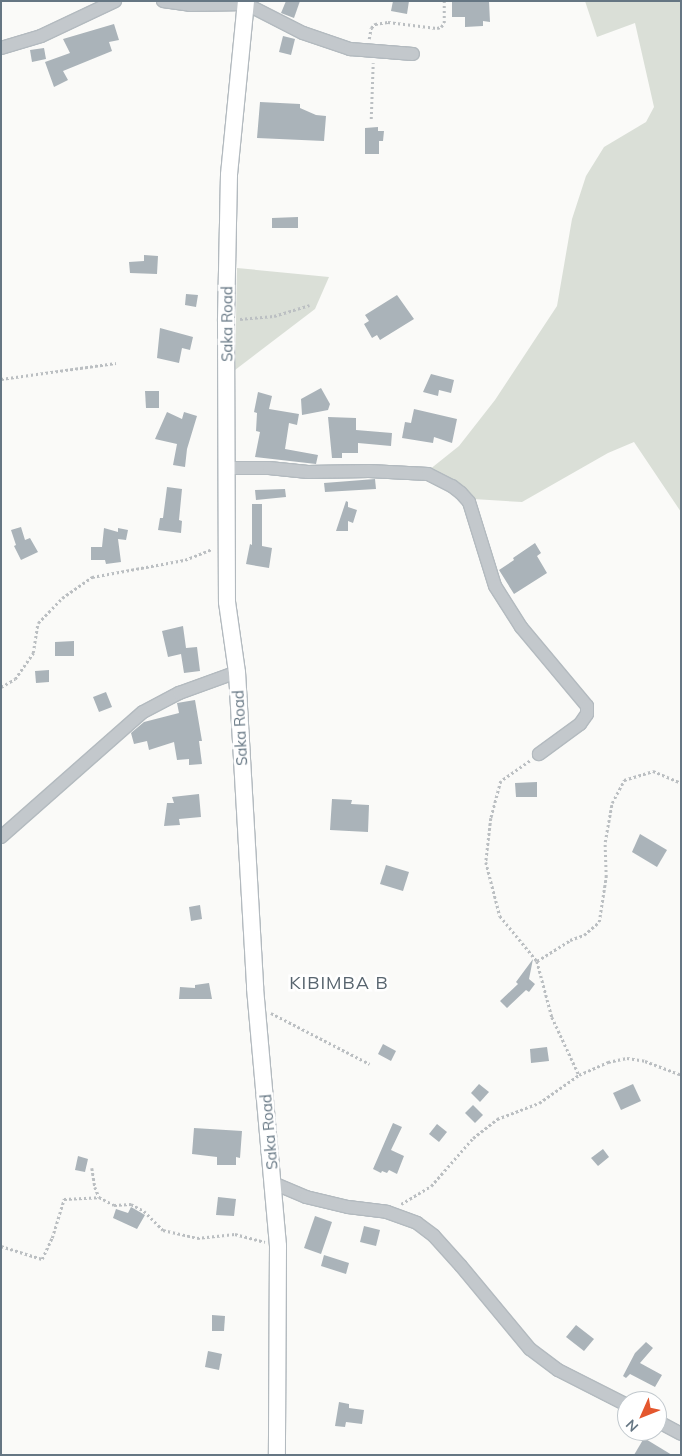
<!DOCTYPE html>
<html>
<head>
<meta charset="utf-8">
<style>
	body { margin:0 }
	#map { position:relative; width:682px; height:1456px; overflow:hidden; background:#fafaf8; font-family:Mulish,sans-serif }
	div>[style] { position:absolute }
	[style*='--x'] { left:calc(var(--x)*1px); top:calc(var(--y)*1px); width:calc(var(--w)*1px); rotate:calc(var(--a)*1deg) }
	.green>* { inset:0; background:#dadfd7 }
	.building>* { inset:0; background:#aab3b9 }
	.path>* { height:2.5px; margin-top:-1.25px; transform-origin:0; background:repeating-linear-gradient(90deg,#bbbfc2 0 2.5px,transparent 0 5px) }
	.roads { filter:drop-shadow(1px 0 #b3babf) drop-shadow(-1px 0 #b3babf) drop-shadow(0 1px #b3babf) drop-shadow(0 -1px #b3babf) }
	.street>* { height:12px; margin:-6px; padding:0 6px; transform-origin:6px; border-radius:6px; background:#c3c8cc }
	.secondary>* { height:16px; margin:-8px; padding:0 8px; transform-origin:8px; border-radius:8px; background:#fff }
	span { translate:-50% -50%; white-space:nowrap; text-align:center; line-height:1.15; -webkit-text-stroke:5px #fff; paint-order:stroke }
	.street-label { font-size:15px; color:#657683 }
	.quarter-label { font-size:18px; color:#57646e; letter-spacing:1px }
	.frame { position:absolute; inset:0; border:2px solid #657683; pointer-events:none }
	.north { position:absolute; left:617px; top:1391px; width:50px; height:50px; box-sizing:border-box; background:#fff; border:1px solid #c1c8cd; border-radius:50%; rotate:226deg; font-size:14px; font-weight:700; line-height:20px; text-align:center; color:#657683 }
	.north::after { content:''; display:block; margin:auto; width:18px; height:22px; background:#e4572e; clip-path:polygon(50% 0,100% 100%,50% 72%,0 100%) }
</style>
</head>
<body>
<div id="map">
	<div class="green">
		<div style="clip-path:polygon(585px 1px,681px 1px,681px 512px,634px 442px,608px 453px,522px 502px,473px 499px,429px 470px,459px 446px,495px 400px,557px 306px,572px 219px,586px 176px,604px 147px,646px 122px,654px 107px,635px 23px,597px 37px)"></div>
		<div style="clip-path:polygon(237px 268px,329px 277px,315px 309px,235px 370px)"></div>
	</div>
	<div class="building">
		<div style="clip-path:polygon(286px 1px,300px 1px,294px 18px,281px 13px)"></div>
		<div style="clip-path:polygon(393px 1px,409px 1px,407px 14px,391px 11px)"></div>
		<div style="clip-path:polygon(452px 1px,489px 1px,490px 22px,483px 21px,483px 26px,465px 27px,465px 17px,452px 17px)"></div>
		<div style="clip-path:polygon(114px 24px,119px 40px,109px 42px,112px 51px,63px 71px,68px 80px,54px 87px,45px 62px,70px 53px,63px 39px)"></div>
		<div style="clip-path:polygon(283px 36px,295px 39px,291px 55px,279px 52px)"></div>
		<div style="clip-path:polygon(44px 48px,46px 59px,32px 62px,30px 50px)"></div>
		<div style="clip-path:polygon(260px 102px,300px 104px,300px 108px,316px 115px,326px 116px,324px 141px,257px 138px)"></div>
		<div style="clip-path:polygon(378px 127px,378px 131px,384px 131px,383px 141px,379px 141px,379px 154px,365px 154px,365px 128px)"></div>
		<div style="clip-path:polygon(298px 217px,298px 228px,272px 228px,272px 218px)"></div>
		<div style="clip-path:polygon(144px 255px,158px 256px,157px 274px,130px 273px,129px 262px,144px 261px)"></div>
		<div style="clip-path:polygon(186px 294px,198px 295px,196px 307px,185px 305px)"></div>
		<div style="clip-path:polygon(397px 295px,414px 319px,380px 340px,377px 335px,372px 338px,364px 324px,369px 321px,365px 315px)"></div>
		<div style="clip-path:polygon(160px 328px,193px 337px,190px 350px,182px 348px,179px 363px,157px 358px)"></div>
		<div style="clip-path:polygon(431px 374px,454px 380px,451px 393px,439px 390px,438px 396px,423px 392px)"></div>
		<div style="clip-path:polygon(321px 388px,330px 404px,328px 410px,302px 415px,301px 399px)"></div>
		<div style="clip-path:polygon(145px 391px,159px 391px,159px 408px,146px 408px)"></div>
		<div style="clip-path:polygon(258px 392px,272px 396px,269px 409px,299px 414px,297px 425px,289px 423px,285px 449px,318px 455px,316px 464px,255px 457px,260px 432px,256px 431px,257px 413px,254px 412px)"></div>
		<div style="clip-path:polygon(414px 409px,457px 419px,452px 443px,434px 437px,433px 443px,402px 438px,405px 422px,411px 423px)"></div>
		<div style="clip-path:polygon(167px 412px,182px 419px,184px 412px,197px 416px,187px 449px,185px 467px,173px 465px,177px 444px,155px 439px)"></div>
		<div style="clip-path:polygon(328px 417px,356px 418px,356px 430px,392px 433px,391px 446px,358px 443px,358px 453px,342px 453px,342px 458px,332px 458px)"></div>
		<div style="clip-path:polygon(375px 479px,376px 489px,325px 492px,324px 483px)"></div>
		<div style="clip-path:polygon(167px 487px,182px 489px,179px 520px,182px 521px,181px 533px,158px 530px,160px 518px,163px 518px)"></div>
		<div style="clip-path:polygon(285px 489px,286px 497px,256px 500px,255px 490px)"></div>
		<div style="clip-path:polygon(346px 501px,348px 502px,348px 507px,357px 510px,353px 523px,348px 521px,348px 531px,336px 531px)"></div>
		<div style="clip-path:polygon(252px 504px,262px 504px,262px 546px,272px 548px,269px 568px,246px 564px,250px 544px,252px 545px)"></div>
		<div style="clip-path:polygon(21px 527px,25px 540px,30px 538px,38px 552px,21px 560px,14px 546px,16px 545px,11px 530px)"></div>
		<div style="clip-path:polygon(104px 528px,118px 532px,118px 528px,128px 530px,126px 540px,118px 539px,121px 562px,106px 564px,105px 560px,91px 560px,91px 547px,102px 547px)"></div>
		<div style="clip-path:polygon(535px 543px,541px 553px,537px 556px,547px 573px,514px 594px,499px 570px,514px 560px,513px 558px)"></div>
		<div style="clip-path:polygon(183px 626px,186px 648px,197px 647px,200px 671px,184px 673px,181px 654px,168px 657px,162px 631px)"></div>
		<div style="clip-path:polygon(74px 641px,74px 656px,55px 656px,55px 642px)"></div>
		<div style="clip-path:polygon(49px 670px,49px 682px,36px 683px,35px 671px)"></div>
		<div style="clip-path:polygon(106px 692px,112px 707px,99px 712px,93px 697px)"></div>
		<div style="clip-path:polygon(195px 700px,202px 741px,199px 741px,202px 764px,189px 765px,189px 759px,177px 760px,174px 742px,149px 750px,147px 741px,134px 744px,131px 733px,144px 722px,179px 713px,177px 703px)"></div>
		<div style="clip-path:polygon(537px 782px,537px 797px,516px 797px,515px 783px)"></div>
		<div style="clip-path:polygon(199px 794px,201px 817px,179px 819px,180px 825px,164px 826px,167px 803px,174px 803px,172px 797px)"></div>
		<div style="clip-path:polygon(332px 799px,352px 800px,351px 804px,369px 805px,368px 832px,330px 830px)"></div>
		<div style="clip-path:polygon(640px 834px,667px 850px,657px 867px,632px 852px)"></div>
		<div style="clip-path:polygon(386px 865px,409px 872px,403px 891px,380px 884px)"></div>
		<div style="clip-path:polygon(200px 905px,202px 919px,191px 921px,189px 907px)"></div>
		<div style="clip-path:polygon(533px 959px,529px 979px,535px 984px,529px 992px,526px 990px,507px 1008px,500px 1001px,518px 984px,516px 982px)"></div>
		<div style="clip-path:polygon(209px 983px,212px 999px,179px 999px,180px 987px,195px 988px,195px 985px)"></div>
		<div style="clip-path:polygon(383px 1044px,396px 1051px,391px 1061px,378px 1054px)"></div>
		<div style="clip-path:polygon(547px 1047px,549px 1061px,531px 1063px,530px 1049px)"></div>
		<div style="clip-path:polygon(479px 1084px,489px 1092px,480px 1102px,471px 1093px)"></div>
		<div style="clip-path:polygon(633px 1084px,641px 1101px,621px 1110px,613px 1093px)"></div>
		<div style="clip-path:polygon(473px 1105px,483px 1115px,475px 1123px,465px 1113px)"></div>
		<div style="clip-path:polygon(393px 1123px,402px 1127px,391px 1150px,404px 1156px,397px 1174px,389px 1170px,387px 1173px,382px 1171px,381px 1173px,373px 1169px)"></div>
		<div style="clip-path:polygon(437px 1124px,447px 1132px,439px 1142px,429px 1134px)"></div>
		<div style="clip-path:polygon(194px 1128px,242px 1131px,240px 1158px,236px 1157px,236px 1165px,217px 1165px,217px 1157px,192px 1154px)"></div>
		<div style="clip-path:polygon(603px 1149px,609px 1157px,598px 1166px,591px 1158px)"></div>
		<div style="clip-path:polygon(78px 1156px,88px 1159px,85px 1172px,75px 1170px)"></div>
		<div style="clip-path:polygon(218px 1197px,236px 1199px,234px 1216px,216px 1215px)"></div>
		<div style="clip-path:polygon(131px 1207px,145px 1215px,137px 1229px,113px 1218px,116px 1209px,128px 1213px)"></div>
		<div style="clip-path:polygon(315px 1216px,332px 1222px,321px 1254px,304px 1248px)"></div>
		<div style="clip-path:polygon(364px 1226px,380px 1230px,376px 1246px,360px 1242px)"></div>
		<div style="clip-path:polygon(324px 1255px,349px 1263px,346px 1274px,321px 1266px)"></div>
		<div style="clip-path:polygon(212px 1315px,225px 1316px,224px 1331px,212px 1331px)"></div>
		<div style="clip-path:polygon(576px 1325px,594px 1339px,584px 1351px,566px 1337px)"></div>
		<div style="clip-path:polygon(646px 1342px,653px 1348px,640px 1363px,662px 1375px,655px 1387px,630px 1374px,626px 1378px,623px 1376px,635px 1353px)"></div>
		<div style="clip-path:polygon(208px 1351px,222px 1354px,219px 1370px,205px 1367px)"></div>
		<div style="clip-path:polygon(339px 1402px,349px 1404px,349px 1408px,364px 1410px,362px 1424px,346px 1422px,345px 1427px,335px 1426px)"></div>
		<div style="clip-path:polygon(644px 1438px,672px 1455px,634px 1455px)"></div>
	</div>
	<div class="path">
		<div style="--x:369;--y:39;--w:11;--a:-80"></div>
		<div style="--x:371;--y:28;--w:6;--a:-45"></div>
		<div style="--x:375;--y:24;--w:13;--a:-9"></div>
		<div style="--x:388;--y:22;--w:49;--a:7"></div>
		<div style="--x:437;--y:28;--w:4;--a:-14"></div>
		<div style="--x:441;--y:27;--w:5;--a:-53"></div>
		<div style="--x:444;--y:23;--w:22;--a:-90"></div>
		<div style="--x:371;--y:119;--w:56;--a:-88"></div>
		<div style="--x:240;--y:319;--w:34;--a:-5"></div>
		<div style="--x:274;--y:316;--w:37;--a:-17"></div>
		<div style="--x:1;--y:379;--w:116;--a:-7.9"></div>
		<div style="--x:1;--y:687;--w:16;--a:-30"></div>
		<div style="--x:15;--y:679;--w:32;--a:-55"></div>
		<div style="--x:33;--y:653;--w:30;--a:-81"></div>
		<div style="--x:38;--y:623;--w:35;--a:-46"></div>
		<div style="--x:62;--y:598;--w:37;--a:-35"></div>
		<div style="--x:92;--y:577;--w:95;--a:-10.4"></div>
		<div style="--x:185;--y:560;--w:29;--a:-22"></div>
		<div style="--x:530;--y:761;--w:35;--a:145"></div>
		<div style="--x:501;--y:781;--w:38;--a:105"></div>
		<div style="--x:491;--y:818;--w:44;--a:96.5"></div>
		<div style="--x:486;--y:862;--w:56;--a:75.5"></div>
		<div style="--x:500;--y:916;--w:58;--a:50.6"></div>
		<div style="--x:537;--y:961;--w:58;--a:75"></div>
		<div style="--x:552;--y:1017;--w:64;--a:65"></div>
		<div style="--x:537;--y:961;--w:39;--a:-32"></div>
		<div style="--x:570;--y:940;--w:15;--a:-20"></div>
		<div style="--x:584;--y:935;--w:20;--a:-41"></div>
		<div style="--x:599;--y:922;--w:46;--a:-81.2"></div>
		<div style="--x:606;--y:877;--w:35;--a:-92"></div>
		<div style="--x:605;--y:842;--w:40;--a:-80"></div>
		<div style="--x:612;--y:803;--w:26;--a:-62"></div>
		<div style="--x:624;--y:780;--w:30;--a:-17"></div>
		<div style="--x:653;--y:771;--w:30;--a:23"></div>
		<div style="--x:271;--y:1013;--w:111;--a:27.3"></div>
		<div style="--x:92;--y:1168;--w:19;--a:81"></div>
		<div style="--x:95;--y:1187;--w:11;--a:68"></div>
		<div style="--x:99;--y:1197;--w:17;--a:28"></div>
		<div style="--x:114;--y:1205;--w:17;--a:-3"></div>
		<div style="--x:131;--y:1204;--w:15;--a:28"></div>
		<div style="--x:144;--y:1211;--w:27;--a:45"></div>
		<div style="--x:163;--y:1230;--w:35;--a:13"></div>
		<div style="--x:197;--y:1238;--w:38;--a:-6"></div>
		<div style="--x:235;--y:1234;--w:31;--a:15"></div>
		<div style="--x:401;--y:1204;--w:35;--a:-31"></div>
		<div style="--x:431;--y:1186;--w:64;--a:-48.8"></div>
		<div style="--x:473;--y:1138;--w:31;--a:-38"></div>
		<div style="--x:497;--y:1119;--w:45;--a:-20.9"></div>
		<div style="--x:539;--y:1103;--w:49;--a:-35"></div>
		<div style="--x:579;--y:1075;--w:32;--a:-24"></div>
		<div style="--x:608;--y:1062;--w:19;--a:-12"></div>
		<div style="--x:627;--y:1058;--w:18;--a:9"></div>
		<div style="--x:645;--y:1061;--w:39;--a:21"></div>
		<div style="--x:1;--y:1246;--w:43;--a:17.6"></div>
		<div style="--x:42;--y:1259;--w:23;--a:-65"></div>
		<div style="--x:52;--y:1238;--w:41;--a:-72.9"></div>
		<div style="--x:64;--y:1199;--w:35;--a:-3"></div>
	</div>
	<div class="roads">
		<div class="street">
			<div style="--x:163;--y:1;--w:27;--a:8"></div>
			<div style="--x:190;--y:5;--w:56;--a:-1"></div>
			<div style="--x:246;--y:4;--w:64;--a:27"></div>
			<div style="--x:303;--y:33;--w:50;--a:18.8"></div>
			<div style="--x:350;--y:49;--w:63;--a:4.5"></div>
			<div style="--x:1;--y:48;--w:42;--a:-16.7"></div>
			<div style="--x:41;--y:36;--w:82;--a:-25.3"></div>
			<div style="--x:227;--y:468;--w:42;--a:0"></div>
			<div style="--x:269;--y:468;--w:39;--a:6"></div>
			<div style="--x:308;--y:472;--w:61;--a:-0.9"></div>
			<div style="--x:369;--y:471;--w:59;--a:2.9"></div>
			<div style="--x:428;--y:474;--w:27;--a:27"></div>
			<div style="--x:452;--y:486;--w:11;--a:38"></div>
			<div style="--x:461;--y:493;--w:12;--a:48"></div>
			<div style="--x:469;--y:502;--w:88;--a:72.8"></div>
			<div style="--x:495;--y:586;--w:49;--a:57.6"></div>
			<div style="--x:521;--y:627;--w:103;--a:50.1"></div>
			<div style="--x:587;--y:706;--w:8;--a:90"></div>
			<div style="--x:587;--y:714;--w:12;--a:125"></div>
			<div style="--x:580;--y:724;--w:51;--a:143.8"></div>
			<div style="--x:1;--y:837;--w:189;--a:-41.4"></div>
			<div style="--x:143;--y:712;--w:41;--a:-27.8"></div>
			<div style="--x:179;--y:693;--w:62;--a:-19.9"></div>
			<div style="--x:273;--y:1183;--w:36;--a:23"></div>
			<div style="--x:306;--y:1197;--w:43;--a:13.4"></div>
			<div style="--x:348;--y:1207;--w:39;--a:7"></div>
			<div style="--x:387;--y:1212;--w:32;--a:20"></div>
			<div style="--x:417;--y:1223;--w:21;--a:37"></div>
			<div style="--x:434;--y:1236;--w:40;--a:48"></div>
			<div style="--x:461;--y:1266;--w:108;--a:50.3"></div>
			<div style="--x:530;--y:1349;--w:35;--a:37"></div>
			<div style="--x:558;--y:1370;--w:77;--a:26.9"></div>
			<div style="--x:657;--y:1421;--w:27;--a:28"></div>
		</div>
		<div class="secondary">
			<div style="--x:246;--y:1;--w:175;--a:95.6"></div>
			<div style="--x:229;--y:175;--w:146;--a:91.2"></div>
			<div style="--x:226;--y:321;--w:281;--a:89.8"></div>
			<div style="--x:227;--y:602;--w:71;--a:81.9"></div>
			<div style="--x:237;--y:672;--w:317;--a:86.7"></div>
			<div style="--x:255;--y:988;--w:259;--a:84.9"></div>
			<div style="--x:278;--y:1246;--w:209;--a:90.3"></div>
		</div>
	</div>
	<div class="street-label">
		<span style="left:227px;top:324px;rotate:-90deg">Saka Road</span>
		<span style="left:240px;top:728px;rotate:-93deg">Saka Road</span>
		<span style="left:269px;top:1132px;rotate:-95deg">Saka Road</span>
	</div>
	<div class="quarter-label">
		<span style="left:339px;top:983px">KIBIMBA B</span>
	</div>
	<div class="frame"></div>
	<div class="north">N</div>
</div>
</body>
</html>
